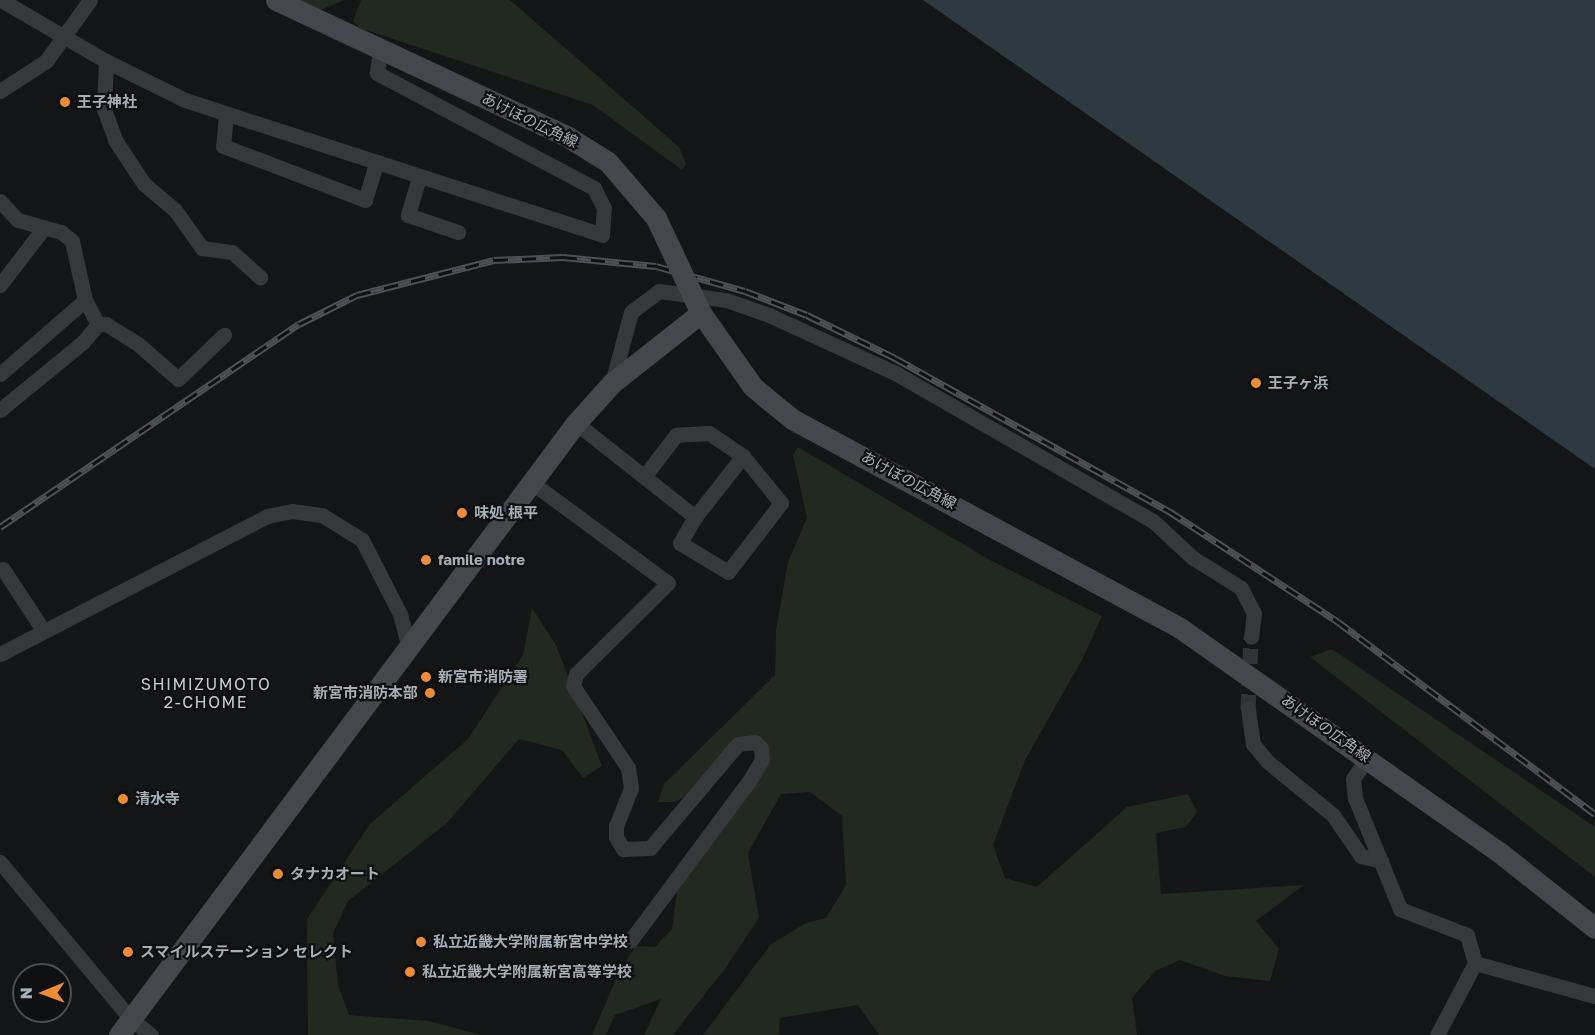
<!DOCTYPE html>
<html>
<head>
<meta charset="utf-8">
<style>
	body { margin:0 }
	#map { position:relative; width:1595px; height:1035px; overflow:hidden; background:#141516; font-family:"Golos Text","Noto Sans JP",sans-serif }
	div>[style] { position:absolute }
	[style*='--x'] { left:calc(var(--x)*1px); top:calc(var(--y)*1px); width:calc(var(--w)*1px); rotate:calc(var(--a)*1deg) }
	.green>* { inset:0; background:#212921 }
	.water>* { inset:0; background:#2e3a3f }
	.street-tunnel>* { height:15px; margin-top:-7.5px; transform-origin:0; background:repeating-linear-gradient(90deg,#313436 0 15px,transparent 0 23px) }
	.street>* { height:15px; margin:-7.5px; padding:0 7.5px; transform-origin:7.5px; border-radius:7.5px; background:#36383b }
	.secondary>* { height:21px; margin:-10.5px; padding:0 10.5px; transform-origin:10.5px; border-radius:10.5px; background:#44474b }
	.rail>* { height:7px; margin-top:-3.5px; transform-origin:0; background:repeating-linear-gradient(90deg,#0f1011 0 14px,#4d5054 0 28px); box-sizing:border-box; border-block:2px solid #4d5054 }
	.secondary-bridge>* { height:21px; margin:-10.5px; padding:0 10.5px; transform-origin:10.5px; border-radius:10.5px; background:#44474b }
	.dots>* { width:16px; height:16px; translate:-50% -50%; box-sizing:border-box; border:3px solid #0f1011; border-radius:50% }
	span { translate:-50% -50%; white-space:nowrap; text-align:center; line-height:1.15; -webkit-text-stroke:4.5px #0f1011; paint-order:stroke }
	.poi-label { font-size:15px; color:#a6aeb6; font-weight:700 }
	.left { translate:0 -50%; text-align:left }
	.right { translate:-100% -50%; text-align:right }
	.street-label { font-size:15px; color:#a6aeb6 }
	.neighbourhood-label { font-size:16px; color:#c7ccd2; letter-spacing:1.5px }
	.north { position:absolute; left:12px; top:963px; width:60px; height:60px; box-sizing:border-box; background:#0f1011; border:2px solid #4b4f53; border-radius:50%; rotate:269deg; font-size:16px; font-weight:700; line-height:24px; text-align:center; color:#a6aeb6 }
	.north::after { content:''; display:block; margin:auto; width:21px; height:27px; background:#ee8b35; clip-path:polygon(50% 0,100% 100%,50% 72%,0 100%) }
</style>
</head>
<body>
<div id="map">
	<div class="green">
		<div style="clip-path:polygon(284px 0,344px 0,314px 13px)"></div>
		<div style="clip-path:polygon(361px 0,510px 0,679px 147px,686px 164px,682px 170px,593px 105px,360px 28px,353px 21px)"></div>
		<div style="clip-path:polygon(798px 447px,990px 560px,1102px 616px,1083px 658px,1025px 760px,993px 845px,1005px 878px,1037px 887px,1127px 807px,1188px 794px,1197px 812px,1186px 827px,1156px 833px,1161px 894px,1304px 885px,1256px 921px,1279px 949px,1270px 981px,1225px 976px,1180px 960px,1155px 971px,1132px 998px,1137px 1035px,879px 1035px,858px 1005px,780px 1018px,779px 1035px,703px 1035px,771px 944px,806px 923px,826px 918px,846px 885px,842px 816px,810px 792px,781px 794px,748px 853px,759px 918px,727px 966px,673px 1035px,644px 1035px,661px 999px,615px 1015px,606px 1035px,592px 1035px,620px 970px,636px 946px,655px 947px,672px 929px,677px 891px,755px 784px,756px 736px,689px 794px,675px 802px,658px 802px,664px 784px,775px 675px,776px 630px,788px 562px,807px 518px,793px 455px)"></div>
		<div style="clip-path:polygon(532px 608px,556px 645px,602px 766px,583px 778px,562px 750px,519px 739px,447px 823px,348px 901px,333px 933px,338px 985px,349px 1015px,429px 1021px,481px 1035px,308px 1035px,307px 919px,370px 824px,468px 739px,523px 655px)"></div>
		<div style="clip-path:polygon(1332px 649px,1595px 827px,1595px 877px,1310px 657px)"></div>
	</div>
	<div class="water">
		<div style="clip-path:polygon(923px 0,1595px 0,1595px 469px,1280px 249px)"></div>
	</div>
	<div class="street-tunnel">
		<div style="--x:1248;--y:709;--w:72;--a:-87.6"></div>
	</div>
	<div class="street">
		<div style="--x:1;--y:0;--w:121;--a:30.2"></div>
		<div style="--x:106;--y:61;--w:88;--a:26.3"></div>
		<div style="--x:185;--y:100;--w:438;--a:17.9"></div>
		<div style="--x:602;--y:235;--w:27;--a:-86"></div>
		<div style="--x:604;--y:208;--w:22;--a:-117"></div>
		<div style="--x:594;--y:188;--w:246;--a:-152.1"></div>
		<div style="--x:377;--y:73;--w:23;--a:-83"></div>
		<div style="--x:106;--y:61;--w:48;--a:92.4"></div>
		<div style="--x:104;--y:109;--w:33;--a:70"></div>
		<div style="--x:115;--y:140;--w:53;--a:56.6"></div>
		<div style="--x:144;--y:184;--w:40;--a:40"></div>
		<div style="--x:175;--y:210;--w:47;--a:54.6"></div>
		<div style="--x:202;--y:248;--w:30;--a:8"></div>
		<div style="--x:232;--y:252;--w:38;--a:42"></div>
		<div style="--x:0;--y:91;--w:55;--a:-33.1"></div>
		<div style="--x:46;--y:61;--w:75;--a:-54.2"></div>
		<div style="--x:226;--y:114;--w:32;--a:95"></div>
		<div style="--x:223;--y:146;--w:152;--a:20.8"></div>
		<div style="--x:365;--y:200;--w:38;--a:-73"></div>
		<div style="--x:419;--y:178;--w:39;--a:107"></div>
		<div style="--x:408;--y:215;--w:53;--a:18.8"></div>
		<div style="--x:0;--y:201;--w:26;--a:47"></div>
		<div style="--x:18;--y:220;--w:45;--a:15.6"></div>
		<div style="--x:61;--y:232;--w:14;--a:39"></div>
		<div style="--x:72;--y:241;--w:60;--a:77.6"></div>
		<div style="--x:85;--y:300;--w:27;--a:62"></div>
		<div style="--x:0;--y:285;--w:71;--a:-52.5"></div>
		<div style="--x:98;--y:324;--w:8;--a:0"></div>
		<div style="--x:106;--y:324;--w:38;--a:32"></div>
		<div style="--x:138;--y:344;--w:53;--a:41.2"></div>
		<div style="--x:178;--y:379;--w:64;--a:-43.7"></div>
		<div style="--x:0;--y:374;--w:113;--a:-41"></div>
		<div style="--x:612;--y:383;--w:73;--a:-75"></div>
		<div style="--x:631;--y:312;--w:35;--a:-37"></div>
		<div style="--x:659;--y:291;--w:68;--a:7.7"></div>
		<div style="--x:726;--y:300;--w:46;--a:19.2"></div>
		<div style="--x:769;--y:315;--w:141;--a:24.7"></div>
		<div style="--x:897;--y:374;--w:295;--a:29.9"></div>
		<div style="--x:1153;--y:521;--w:54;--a:42.8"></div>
		<div style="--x:1193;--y:558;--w:57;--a:32"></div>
		<div style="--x:1241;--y:588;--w:28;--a:63"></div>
		<div style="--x:1254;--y:613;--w:24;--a:97"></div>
		<div style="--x:0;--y:410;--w:107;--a:-39.3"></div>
		<div style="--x:83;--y:342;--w:23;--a:-50"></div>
		<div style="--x:576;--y:423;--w:152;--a:38.3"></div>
		<div style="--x:695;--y:517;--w:30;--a:120"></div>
		<div style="--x:680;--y:543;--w:56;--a:31.1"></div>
		<div style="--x:728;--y:572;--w:87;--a:-52.5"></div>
		<div style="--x:781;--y:503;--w:60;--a:-129"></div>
		<div style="--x:743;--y:456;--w:41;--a:-145.9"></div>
		<div style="--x:709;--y:433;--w:33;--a:177"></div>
		<div style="--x:676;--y:435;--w:49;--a:127.6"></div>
		<div style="--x:531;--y:482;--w:170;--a:36.4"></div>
		<div style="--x:668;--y:583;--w:129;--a:135.3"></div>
		<div style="--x:576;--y:674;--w:12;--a:104"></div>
		<div style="--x:573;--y:686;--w:99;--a:56.1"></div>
		<div style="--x:628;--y:768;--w:20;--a:81"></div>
		<div style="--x:631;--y:788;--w:41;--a:111.5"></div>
		<div style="--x:616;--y:826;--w:11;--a:90"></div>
		<div style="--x:616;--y:837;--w:14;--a:60"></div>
		<div style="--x:623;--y:849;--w:27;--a:-2"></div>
		<div style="--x:650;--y:848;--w:136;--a:-49.8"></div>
		<div style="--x:738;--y:744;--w:17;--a:-7"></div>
		<div style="--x:755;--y:742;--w:8;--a:45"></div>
		<div style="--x:761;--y:748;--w:12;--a:85"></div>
		<div style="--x:762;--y:760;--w:25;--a:122"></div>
		<div style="--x:749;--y:781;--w:199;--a:126.6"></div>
		<div style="--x:695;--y:517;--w:78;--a:-51.8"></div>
		<div style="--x:3;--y:569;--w:73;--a:56.7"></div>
		<div style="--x:0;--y:654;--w:301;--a:-27.3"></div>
		<div style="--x:267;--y:516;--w:25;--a:-11"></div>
		<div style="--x:292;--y:511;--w:30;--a:8"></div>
		<div style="--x:322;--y:515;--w:47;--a:32"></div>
		<div style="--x:362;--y:540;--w:83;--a:62.8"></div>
		<div style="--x:400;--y:614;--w:34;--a:75"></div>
		<div style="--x:1248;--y:709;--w:35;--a:82"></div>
		<div style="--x:1253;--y:744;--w:23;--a:50"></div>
		<div style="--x:1268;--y:762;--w:84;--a:39.2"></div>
		<div style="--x:1333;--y:815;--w:50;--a:55.7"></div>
		<div style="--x:1361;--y:856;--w:21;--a:14"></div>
		<div style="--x:1367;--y:758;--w:25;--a:124"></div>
		<div style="--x:1353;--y:779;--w:19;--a:84"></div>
		<div style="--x:1355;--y:798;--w:120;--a:67.9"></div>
		<div style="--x:1400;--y:909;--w:72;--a:21.2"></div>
		<div style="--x:1467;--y:935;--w:29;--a:74"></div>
		<div style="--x:1475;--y:963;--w:81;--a:117.8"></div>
		<div style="--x:0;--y:862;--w:204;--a:50.2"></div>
		<div style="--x:131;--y:1019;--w:26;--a:39"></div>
		<div style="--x:1475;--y:963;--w:124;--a:15.4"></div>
	</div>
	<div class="secondary">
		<div style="--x:276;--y:0;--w:323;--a:25.1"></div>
		<div style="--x:568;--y:137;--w:47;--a:32"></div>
		<div style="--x:608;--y:162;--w:74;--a:49.4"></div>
		<div style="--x:119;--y:1035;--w:764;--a:-53.25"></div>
		<div style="--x:576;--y:423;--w:54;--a:-48"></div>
		<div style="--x:612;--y:383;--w:113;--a:-38.2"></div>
		<div style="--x:701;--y:313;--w:90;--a:54.9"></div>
		<div style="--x:753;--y:387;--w:50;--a:39.4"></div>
		<div style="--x:792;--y:419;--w:441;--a:28.3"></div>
		<div style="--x:1180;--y:628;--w:390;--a:35.1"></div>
		<div style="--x:1499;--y:852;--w:122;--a:38.4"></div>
	</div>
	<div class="rail">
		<div style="--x:0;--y:527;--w:361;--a:-34.2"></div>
		<div style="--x:299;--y:324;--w:65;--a:-26.6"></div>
		<div style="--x:357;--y:295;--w:141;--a:-14.3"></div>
		<div style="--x:494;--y:260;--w:69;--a:-2.5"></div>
		<div style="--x:563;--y:257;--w:93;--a:5.5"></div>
		<div style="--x:656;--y:266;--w:92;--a:15.7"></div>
		<div style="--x:745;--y:291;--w:66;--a:21.2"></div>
		<div style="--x:807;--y:315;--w:98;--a:26"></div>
		<div style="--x:895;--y:358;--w:314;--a:29.2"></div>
		<div style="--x:1169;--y:511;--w:201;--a:33.2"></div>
		<div style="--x:1337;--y:621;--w:322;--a:36.8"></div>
	</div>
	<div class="secondary-bridge">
		<div style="--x:656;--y:218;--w:105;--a:64.7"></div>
	</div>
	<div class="dots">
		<div style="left:65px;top:102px;background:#ee8b35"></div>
		<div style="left:1256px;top:383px;background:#ee8b35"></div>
		<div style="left:462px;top:513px;background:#ee8b35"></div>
		<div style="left:426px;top:560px;background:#ee8b35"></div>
		<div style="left:426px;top:677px;background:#ee8b35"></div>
		<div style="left:430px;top:693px;background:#ee8b35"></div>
		<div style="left:123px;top:799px;background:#ee8b35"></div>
		<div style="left:278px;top:874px;background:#ee8b35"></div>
		<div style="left:421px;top:942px;background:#ee8b35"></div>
		<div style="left:128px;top:952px;background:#ee8b35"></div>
		<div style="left:410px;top:972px;background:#ee8b35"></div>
	</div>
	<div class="poi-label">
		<span class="left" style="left:77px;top:102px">王子神社</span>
		<span class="left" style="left:1268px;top:383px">王子ヶ浜</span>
		<span class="left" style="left:474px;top:513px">味処 根平</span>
		<span class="left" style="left:438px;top:560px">famile notre</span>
		<span class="left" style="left:438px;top:677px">新宮市消防署</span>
		<span class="right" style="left:418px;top:693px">新宮市消防本部</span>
		<span class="left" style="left:135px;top:799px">清水寺</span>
		<span class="left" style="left:290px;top:874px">タナカオート</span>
		<span class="left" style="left:433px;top:942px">私立近畿大学附属新宮中学校</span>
		<span class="left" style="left:140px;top:952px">スマイルステーション セレクト</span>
		<span class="left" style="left:422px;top:972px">私立近畿大学附属新宮高等学校</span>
	</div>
	<div class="street-label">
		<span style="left:530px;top:120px;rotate:26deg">あけぼの広角線</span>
		<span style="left:909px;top:480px;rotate:28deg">あけぼの広角線</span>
		<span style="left:1326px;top:728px;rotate:35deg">あけぼの広角線</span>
	</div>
	<div class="neighbourhood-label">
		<span style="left:206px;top:693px">SHIMIZUMOTO<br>2-CHOME</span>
	</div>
	<div class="north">N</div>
</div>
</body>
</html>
